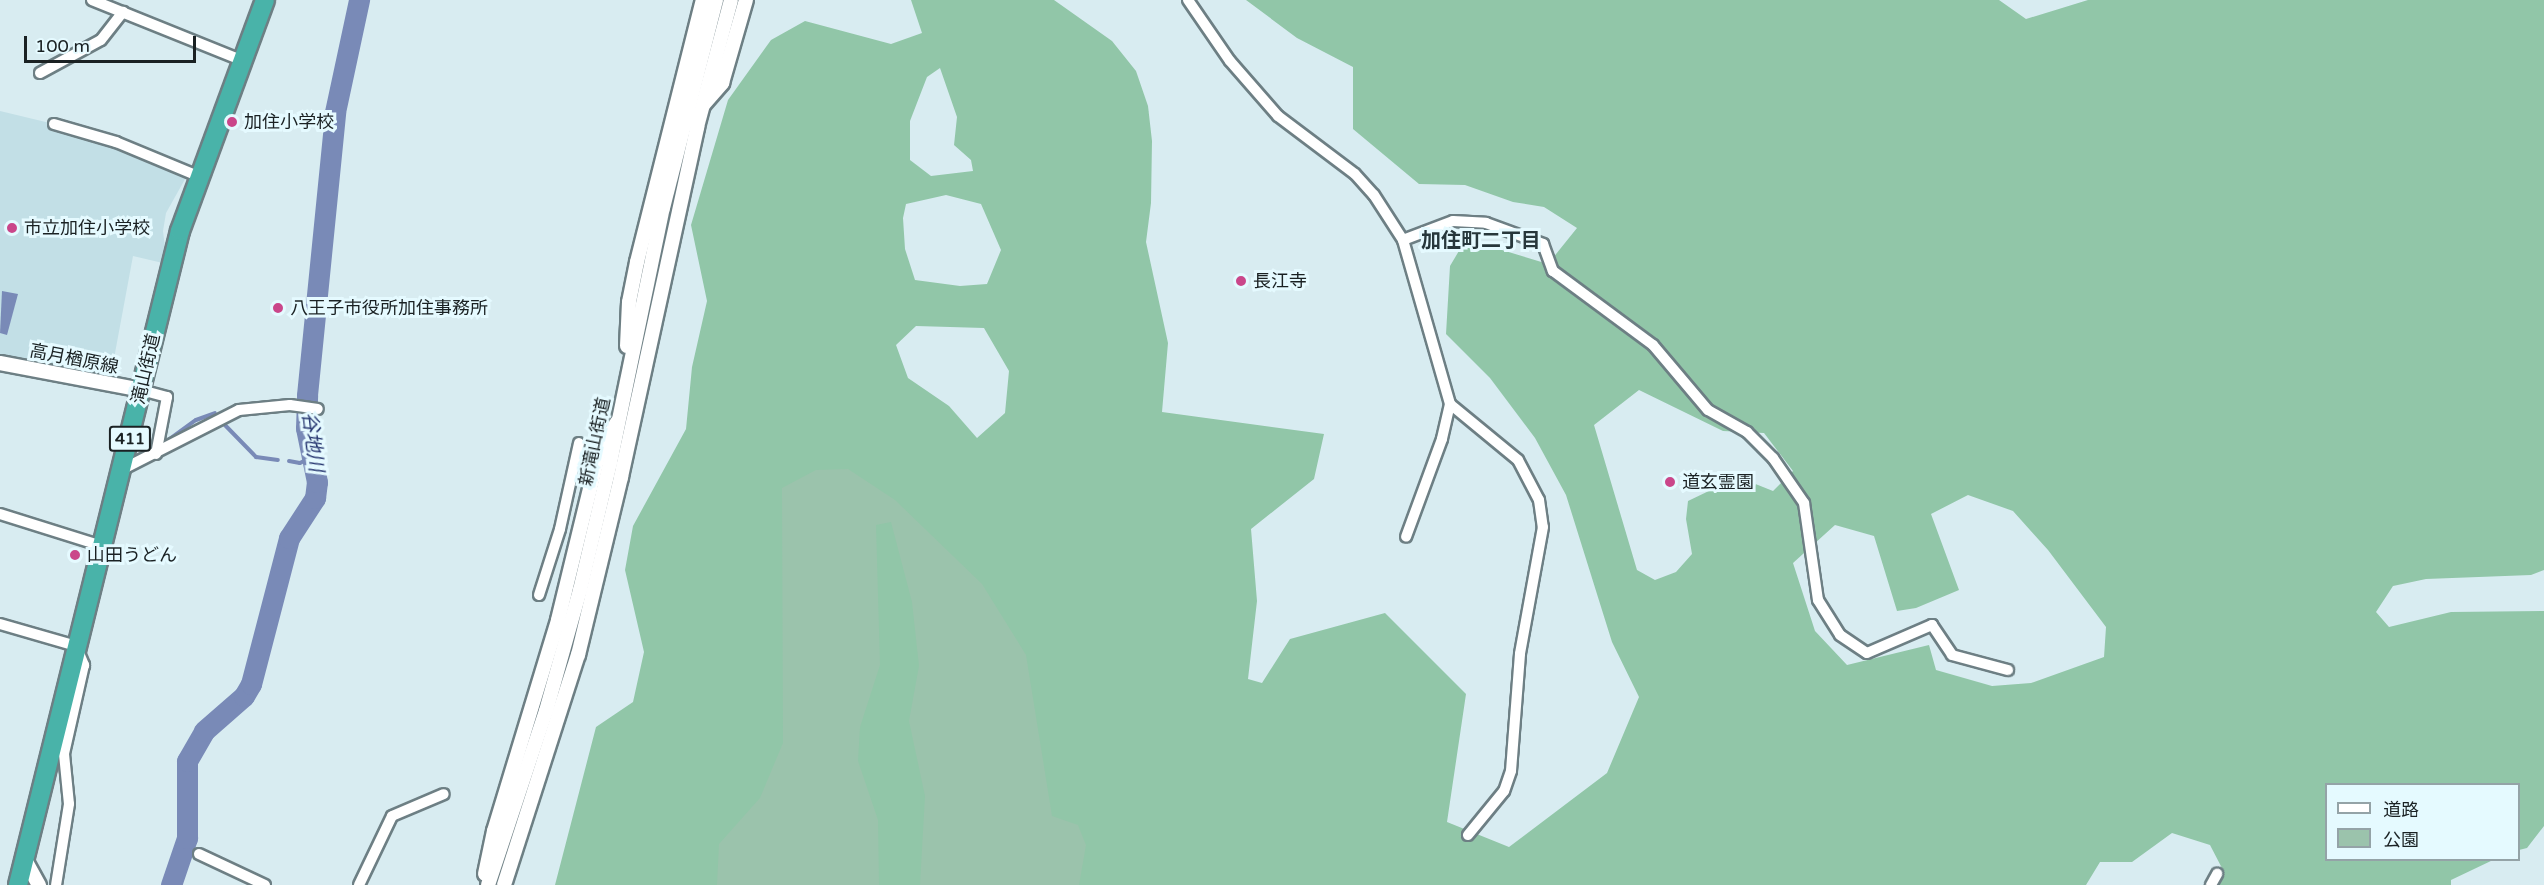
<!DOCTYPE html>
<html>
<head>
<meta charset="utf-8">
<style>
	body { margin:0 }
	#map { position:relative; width:2544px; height:885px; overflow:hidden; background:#d8ecf1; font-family:"Varela Round","Noto Sans JP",sans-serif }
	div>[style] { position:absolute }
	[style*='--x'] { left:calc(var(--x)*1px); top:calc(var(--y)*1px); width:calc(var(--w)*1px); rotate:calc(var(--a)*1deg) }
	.built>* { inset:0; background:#c2dfe6 }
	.green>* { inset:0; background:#9bc3ac }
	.forest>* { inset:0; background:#91c6a8 }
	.water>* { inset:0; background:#798ab7 }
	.stream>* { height:4px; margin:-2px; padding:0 2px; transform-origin:2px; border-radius:2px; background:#798ab7 }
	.river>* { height:21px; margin:-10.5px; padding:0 10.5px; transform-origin:10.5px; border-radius:10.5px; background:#798ab7 }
	.roads { filter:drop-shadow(2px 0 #6d7f84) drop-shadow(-2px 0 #6d7f84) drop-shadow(0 2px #6d7f84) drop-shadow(0 -2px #6d7f84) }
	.street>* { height:10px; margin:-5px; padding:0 5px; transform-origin:5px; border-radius:5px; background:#fff }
	.secondary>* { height:14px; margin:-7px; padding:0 7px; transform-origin:7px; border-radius:7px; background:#fff }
	.highway>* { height:18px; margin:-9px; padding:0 9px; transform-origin:9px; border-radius:9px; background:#49b3a9 }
	.dots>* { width:16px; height:16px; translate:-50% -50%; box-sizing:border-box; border:3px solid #e5faff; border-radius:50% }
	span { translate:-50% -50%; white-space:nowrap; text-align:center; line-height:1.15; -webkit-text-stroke:6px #e5faff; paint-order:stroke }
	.shield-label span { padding:2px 4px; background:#e5faff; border:2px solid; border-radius:4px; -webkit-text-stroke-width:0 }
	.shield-label { font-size:16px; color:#1a2123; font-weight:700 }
	.poi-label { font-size:18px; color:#1a2123 }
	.left { translate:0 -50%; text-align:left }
	.street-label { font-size:18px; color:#1a2123 }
	.neighbourhood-label { font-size:20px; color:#27373b; font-weight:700 }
	.water-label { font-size:20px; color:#293972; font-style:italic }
	.legend { position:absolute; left:2325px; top:783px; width:195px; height:78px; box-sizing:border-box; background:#e5faff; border:2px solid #94a3a7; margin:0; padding:8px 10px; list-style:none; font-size:18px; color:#1a2123 }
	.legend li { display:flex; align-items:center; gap:12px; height:30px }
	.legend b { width:30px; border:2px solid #94a3a7 }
	.scale { position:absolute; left:24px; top:36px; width:172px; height:27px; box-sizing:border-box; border:3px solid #1a2123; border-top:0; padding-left:8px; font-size:18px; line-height:21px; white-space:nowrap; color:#1a2123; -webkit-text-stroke:4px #e5faff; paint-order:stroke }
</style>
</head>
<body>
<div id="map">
	<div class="built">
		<div style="clip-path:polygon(0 111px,54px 124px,189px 172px,166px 213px,163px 231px,167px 264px,133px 256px,110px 380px,0 358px)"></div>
	</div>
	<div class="green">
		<div style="clip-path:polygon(792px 437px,947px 465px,1097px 802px,1094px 885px,701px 885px,706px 866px,731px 821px,759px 585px)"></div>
	</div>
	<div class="forest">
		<div style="clip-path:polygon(evenodd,911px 0,1054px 0,1112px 41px,1136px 71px,1148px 106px,1152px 141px,1151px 203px,1146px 242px,1168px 343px,1162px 412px,1324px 434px,1314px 479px,1251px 529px,1257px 601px,1248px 679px,1262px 683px,1290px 639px,1385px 613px,1466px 694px,1447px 822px,1509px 847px,1607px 773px,1639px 697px,1612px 642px,1566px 495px,1535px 438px,1490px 378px,1446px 334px,1450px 266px,1466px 239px,1548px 264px,1577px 228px,1544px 207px,1513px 202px,1465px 185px,1419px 184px,1353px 129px,1353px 67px,1297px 38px,1246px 0,1999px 0,2026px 19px,2088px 0,2544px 0,2544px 570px,2531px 575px,2426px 579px,2393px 586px,2376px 612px,2389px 627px,2451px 612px,2544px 611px,2544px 826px,2527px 848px,2519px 850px,2518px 784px,2326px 784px,2326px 860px,2493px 860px,2451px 880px,2451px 885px,2219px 885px,2224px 872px,2210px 845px,2172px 833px,2132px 862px,2100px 862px,2086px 885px,1079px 885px,1086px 845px,1078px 825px,1052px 816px,1026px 655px,982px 584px,895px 500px,848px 469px,816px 470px,782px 488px,783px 743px,760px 798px,719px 844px,717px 885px,555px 885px,596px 727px,633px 702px,644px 652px,625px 570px,633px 526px,686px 429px,692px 367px,707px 301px,691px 225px,728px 100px,771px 40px,805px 21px,891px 44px,922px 33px,911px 0,940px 68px,957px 117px,954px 145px,971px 160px,973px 171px,931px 176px,910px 160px,910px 121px,927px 77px,940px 68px,911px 0,946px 195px,981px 204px,1001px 250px,987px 284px,960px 286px,915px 280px,905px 249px,903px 218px,906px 204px,946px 195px,911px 0,916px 326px,984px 328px,1009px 371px,1005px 413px,977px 438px,949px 406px,908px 378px,896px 345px,916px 326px,911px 0,1639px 390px,1723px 431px,1764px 433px,1793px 471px,1773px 491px,1738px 477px,1688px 501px,1686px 519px,1692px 554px,1676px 572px,1655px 580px,1637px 570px,1594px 425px,1639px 390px,911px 0,1968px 495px,2013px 511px,2048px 550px,2106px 627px,2104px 657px,2031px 683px,1992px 686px,1936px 670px,1929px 645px,1847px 665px,1815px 631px,1793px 563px,1835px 525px,1874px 536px,1897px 611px,1916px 608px,1959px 590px,1931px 514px,1968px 495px)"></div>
		<div style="clip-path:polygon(891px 522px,912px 602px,919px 666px,909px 721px,925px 796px,920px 885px,879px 885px,878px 820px,858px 761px,860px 727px,880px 665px,876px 525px)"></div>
	</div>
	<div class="water">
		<div style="clip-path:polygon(2px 291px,18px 294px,7px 335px,0 333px)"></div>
	</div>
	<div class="stream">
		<div style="--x:222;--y:422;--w:49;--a:45.8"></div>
		<div style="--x:256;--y:457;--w:22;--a:8"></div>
		<div style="--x:164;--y:443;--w:39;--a:-36"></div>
		<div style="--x:196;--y:420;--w:20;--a:-20"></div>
		<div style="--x:289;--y:461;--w:11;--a:10"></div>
		<div style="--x:300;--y:463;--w:13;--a:-27"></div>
	</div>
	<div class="river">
		<div style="--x:171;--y:885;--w:50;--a:-71.2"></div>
		<div style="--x:187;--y:838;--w:77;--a:-90"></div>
		<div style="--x:187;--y:761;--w:34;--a:-60"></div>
		<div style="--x:204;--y:731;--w:53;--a:-41.2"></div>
		<div style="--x:244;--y:696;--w:14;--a:-60"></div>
		<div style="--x:251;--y:684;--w:151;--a:-75.4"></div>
		<div style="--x:289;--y:538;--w:48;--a:-57"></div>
		<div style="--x:315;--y:498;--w:16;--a:-83"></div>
		<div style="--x:317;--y:482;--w:55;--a:-101.5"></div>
		<div style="--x:306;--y:428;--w:33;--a:-88"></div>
		<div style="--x:307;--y:395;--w:284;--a:-84.3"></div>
		<div style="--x:335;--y:112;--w:115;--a:-77.9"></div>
	</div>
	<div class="roads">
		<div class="street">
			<div style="--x:92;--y:0;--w:161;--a:21.9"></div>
			<div style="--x:1188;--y:0;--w:74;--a:55.5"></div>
			<div style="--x:1230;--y:61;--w:73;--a:48.9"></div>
			<div style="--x:1278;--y:116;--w:96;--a:37"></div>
			<div style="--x:1355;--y:174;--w:28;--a:48"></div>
			<div style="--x:1374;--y:195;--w:54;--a:57.2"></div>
			<div style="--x:1403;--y:240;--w:171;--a:74"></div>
			<div style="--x:1450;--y:404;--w:36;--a:103"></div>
			<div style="--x:1442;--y:439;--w:104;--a:110.2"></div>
			<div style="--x:40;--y:73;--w:69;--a:-28.4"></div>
			<div style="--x:101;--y:40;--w:36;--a:-52"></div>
			<div style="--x:54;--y:124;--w:65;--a:16.2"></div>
			<div style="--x:116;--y:142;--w:89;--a:22.5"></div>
			<div style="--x:1403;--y:240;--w:53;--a:-20.8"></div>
			<div style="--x:1453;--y:221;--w:33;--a:3"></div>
			<div style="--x:1486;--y:223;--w:61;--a:20.2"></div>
			<div style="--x:1543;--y:244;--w:29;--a:70"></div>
			<div style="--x:1553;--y:271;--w:124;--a:36.5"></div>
			<div style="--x:1653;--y:345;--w:85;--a:49.8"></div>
			<div style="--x:1708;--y:410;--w:45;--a:29.4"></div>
			<div style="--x:1747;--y:432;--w:37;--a:45"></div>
			<div style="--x:1773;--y:458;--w:55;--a:55.4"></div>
			<div style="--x:1804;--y:503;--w:98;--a:81.8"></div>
			<div style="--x:1818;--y:600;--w:41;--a:57.8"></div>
			<div style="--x:1840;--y:635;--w:32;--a:34"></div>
			<div style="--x:1867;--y:653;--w:71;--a:-23.3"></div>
			<div style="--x:1932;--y:625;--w:36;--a:56"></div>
			<div style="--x:1952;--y:655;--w:58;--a:15"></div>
			<div style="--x:141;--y:390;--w:27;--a:15"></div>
			<div style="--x:167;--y:397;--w:58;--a:100.9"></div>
			<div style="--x:1450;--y:404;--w:88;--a:39.5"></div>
			<div style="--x:1518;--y:460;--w:45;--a:62.3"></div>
			<div style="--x:1539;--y:500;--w:27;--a:82"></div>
			<div style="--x:1543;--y:527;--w:129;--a:100.3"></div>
			<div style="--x:1520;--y:654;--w:117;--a:94.4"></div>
			<div style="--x:1511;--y:771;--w:21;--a:109"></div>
			<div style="--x:1504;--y:791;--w:57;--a:129.3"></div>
			<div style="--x:123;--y:469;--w:130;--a:-27"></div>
			<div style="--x:239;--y:410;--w:51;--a:-5.6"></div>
			<div style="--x:290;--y:405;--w:28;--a:8"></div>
			<div style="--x:0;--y:514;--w:107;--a:17.4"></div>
			<div style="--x:539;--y:595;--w:69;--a:-72.3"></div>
			<div style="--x:560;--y:529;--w:88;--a:-77.5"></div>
			<div style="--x:0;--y:624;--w:79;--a:16.1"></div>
			<div style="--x:76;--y:646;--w:21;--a:67"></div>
			<div style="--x:84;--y:665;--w:91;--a:102.7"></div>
			<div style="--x:64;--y:754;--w:50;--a:84.3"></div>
			<div style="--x:69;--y:804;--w:82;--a:99.1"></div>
			<div style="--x:199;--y:854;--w:73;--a:25.2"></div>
			<div style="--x:359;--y:885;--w:76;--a:-64.4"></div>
			<div style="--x:392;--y:816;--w:56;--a:-22.9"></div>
			<div style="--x:2211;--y:885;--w:13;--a:-61"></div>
		</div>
		<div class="secondary">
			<div style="--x:704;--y:104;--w:28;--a:-49"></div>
			<div style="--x:722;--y:83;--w:86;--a:-73.9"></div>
			<div style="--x:627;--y:346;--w:44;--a:-87.4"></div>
			<div style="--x:629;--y:302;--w:41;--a:-78.7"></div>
			<div style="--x:637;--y:262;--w:270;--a:-75.9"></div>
			<div style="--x:0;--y:363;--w:144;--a:10.8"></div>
			<div style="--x:25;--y:860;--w:29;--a:61"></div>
			<div style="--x:485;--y:874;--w:44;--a:-78.2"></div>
			<div style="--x:494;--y:831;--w:220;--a:-73.1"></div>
			<div style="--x:558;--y:620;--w:173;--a:-76.3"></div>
			<div style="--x:599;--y:452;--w:35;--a:-59"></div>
			<div style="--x:488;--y:885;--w:183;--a:-71.6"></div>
			<div style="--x:546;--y:711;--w:126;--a:-74.3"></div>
			<div style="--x:580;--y:590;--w:130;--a:-76.7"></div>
			<div style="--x:610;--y:463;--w:260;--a:-78.3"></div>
			<div style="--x:663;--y:208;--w:215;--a:-75.7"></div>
			<div style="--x:504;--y:885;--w:242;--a:-72.2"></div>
			<div style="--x:578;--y:655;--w:183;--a:-76.4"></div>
			<div style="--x:621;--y:477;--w:358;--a:-77.7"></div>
			<div style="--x:697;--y:127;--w:131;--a:-75"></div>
		</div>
		<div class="highway">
			<div style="--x:18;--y:885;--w:674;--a:-76.09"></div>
			<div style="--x:180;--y:231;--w:246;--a:-69.8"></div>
		</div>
	</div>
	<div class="dots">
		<div style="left:232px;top:122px;background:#ca468a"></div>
		<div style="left:12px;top:228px;background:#ca468a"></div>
		<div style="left:1241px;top:281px;background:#ca468a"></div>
		<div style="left:278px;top:308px;background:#ca468a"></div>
		<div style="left:1670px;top:482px;background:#ca468a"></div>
		<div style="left:75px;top:555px;background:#ca468a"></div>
	</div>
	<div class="shield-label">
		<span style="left:130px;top:439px">411</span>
	</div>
	<div class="poi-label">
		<span class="left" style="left:244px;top:122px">加住小学校</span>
		<span class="left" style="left:24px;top:228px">市立加住小学校</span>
		<span class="left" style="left:1253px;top:281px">長江寺</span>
		<span class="left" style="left:290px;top:308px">八王子市役所加住事務所</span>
		<span class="left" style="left:1682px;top:482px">道玄霊園</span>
		<span class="left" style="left:87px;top:555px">山田うどん</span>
	</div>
	<div class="street-label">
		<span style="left:74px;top:359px;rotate:11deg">高月楢原線</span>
		<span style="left:146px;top:369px;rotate:-77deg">滝山街道</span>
		<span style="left:595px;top:442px;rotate:-78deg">新滝山街道</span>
	</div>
	<div class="neighbourhood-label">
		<span style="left:1481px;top:241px">加住町二丁目</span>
	</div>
	<div class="water-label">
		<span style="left:312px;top:442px;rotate:83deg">谷地川</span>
	</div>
	<ul class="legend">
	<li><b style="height:8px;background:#fff"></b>道路</li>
	<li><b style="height:16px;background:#9bc3ac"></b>公園</li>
	</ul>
	<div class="scale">100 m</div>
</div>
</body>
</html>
